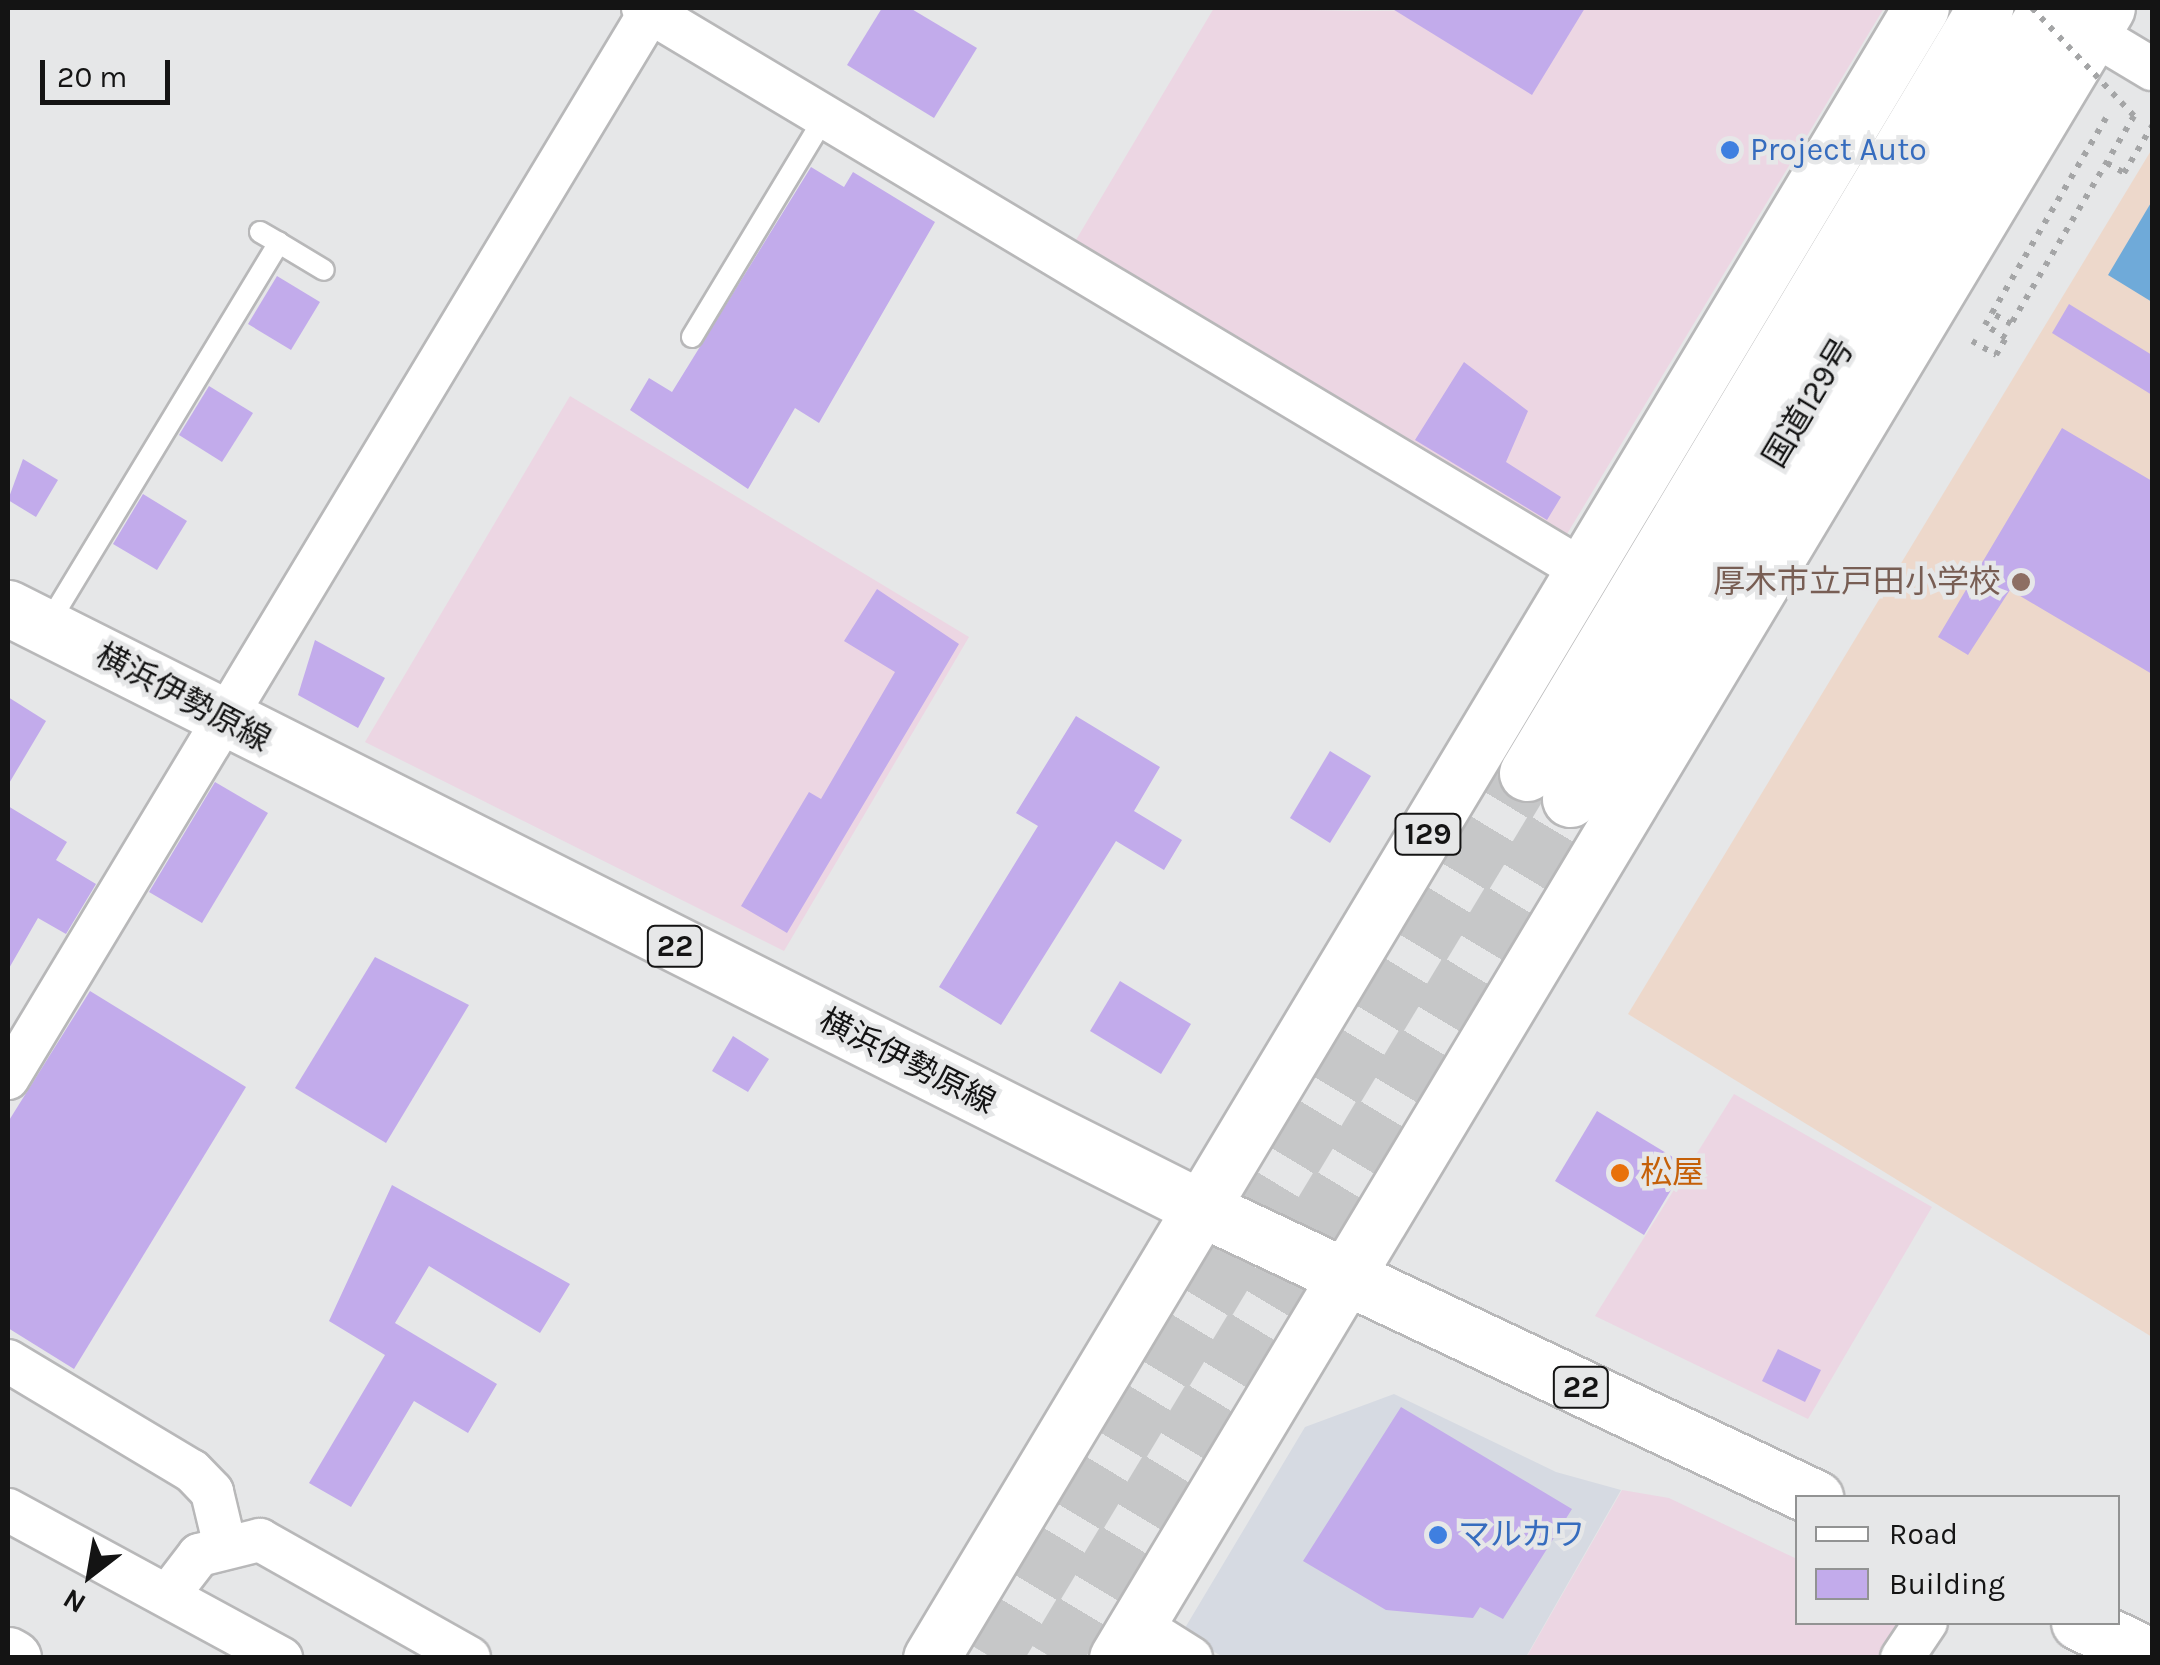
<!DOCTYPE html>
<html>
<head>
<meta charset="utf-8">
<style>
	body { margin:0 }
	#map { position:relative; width:2160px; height:1665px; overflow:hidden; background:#e6e7e8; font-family:Karla,"Noto Sans JP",sans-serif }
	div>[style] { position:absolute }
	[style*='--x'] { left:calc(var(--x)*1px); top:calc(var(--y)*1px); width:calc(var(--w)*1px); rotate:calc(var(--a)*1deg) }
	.built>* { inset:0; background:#d6dae2 }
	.industrial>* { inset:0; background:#ecd6e3 }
	.education>* { inset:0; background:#edd8cb }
	.water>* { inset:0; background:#6faad9 }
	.building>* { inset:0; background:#c2abeb }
	.trunk-tunnel>* { height:55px; margin-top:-27.5px; transform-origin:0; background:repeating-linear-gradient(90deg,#c6c7c8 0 55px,transparent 0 83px) }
	.path>* { height:6px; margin-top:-3px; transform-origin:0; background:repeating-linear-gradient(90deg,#a4a5a6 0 5px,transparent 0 13px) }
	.roads { filter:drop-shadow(2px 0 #b8b8b9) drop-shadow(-2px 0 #b8b8b9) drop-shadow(0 2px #b8b8b9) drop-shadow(0 -2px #b8b8b9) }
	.service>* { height:20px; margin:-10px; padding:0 10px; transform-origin:10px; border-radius:10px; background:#fff }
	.minor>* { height:42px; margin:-21px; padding:0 21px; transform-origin:21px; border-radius:21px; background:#fff }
	.primary>* { height:55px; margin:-27.5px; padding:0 27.5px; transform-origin:27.5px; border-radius:27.5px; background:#fff }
	.trunk>* { height:55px; margin:-27.5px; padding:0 27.5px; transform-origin:27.5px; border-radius:27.5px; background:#fff }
	.motorway>* { height:55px; margin:-27.5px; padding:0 27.5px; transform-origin:27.5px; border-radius:27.5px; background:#fff }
	.path-bridge>* { height:6px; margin-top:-3px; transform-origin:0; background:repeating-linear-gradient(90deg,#a4a5a6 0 5px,transparent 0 13px) }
	.dots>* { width:28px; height:28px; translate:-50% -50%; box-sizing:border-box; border:5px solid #e6e7e8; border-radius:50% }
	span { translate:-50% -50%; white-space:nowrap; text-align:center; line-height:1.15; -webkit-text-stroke:9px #e6e7e8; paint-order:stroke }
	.shield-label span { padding:2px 8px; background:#e6e7e8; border:2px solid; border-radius:8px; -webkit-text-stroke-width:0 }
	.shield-label { font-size:30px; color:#141414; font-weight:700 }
	.shop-label { font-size:32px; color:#366cbe }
	.left { translate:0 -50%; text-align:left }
	.street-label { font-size:32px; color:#141414 }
	.education-label { font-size:32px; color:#785e54 }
	.right { translate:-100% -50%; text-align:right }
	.food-label { font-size:32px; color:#c56008 }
	.frame { position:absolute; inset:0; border:10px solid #141414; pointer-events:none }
	.legend { position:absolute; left:1795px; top:1495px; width:325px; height:130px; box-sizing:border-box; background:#e6e7e8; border:2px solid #929393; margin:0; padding:12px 18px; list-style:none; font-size:30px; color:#141414 }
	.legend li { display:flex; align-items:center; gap:20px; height:50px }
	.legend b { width:50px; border:2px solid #929393 }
	.north { position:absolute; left:40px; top:1525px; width:100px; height:100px; -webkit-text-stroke:8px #e6e7e8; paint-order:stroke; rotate:211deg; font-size:28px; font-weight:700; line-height:40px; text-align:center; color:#141414 }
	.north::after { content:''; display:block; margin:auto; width:35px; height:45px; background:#141414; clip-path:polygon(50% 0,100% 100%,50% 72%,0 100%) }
	.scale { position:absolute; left:40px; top:60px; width:130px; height:45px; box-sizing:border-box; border:5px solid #141414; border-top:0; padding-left:12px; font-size:30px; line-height:35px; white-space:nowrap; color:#141414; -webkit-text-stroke:8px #e6e7e8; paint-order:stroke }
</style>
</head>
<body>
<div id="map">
	<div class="built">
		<div style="clip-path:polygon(1394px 1394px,1556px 1472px,1621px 1490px,1526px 1657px,1223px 1657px,1182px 1633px,1305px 1427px)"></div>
	</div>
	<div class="industrial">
		<div style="clip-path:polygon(1214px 8px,1353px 11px,1884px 8px,1567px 534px,1548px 539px,1070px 250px)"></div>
		<div style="clip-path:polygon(570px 396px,969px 637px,784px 951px,365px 742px)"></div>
		<div style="clip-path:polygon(1734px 1094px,1932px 1207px,1808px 1419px,1595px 1316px)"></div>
		<div style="clip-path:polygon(1622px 1490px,1669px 1498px,1797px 1559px,1798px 1622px,1912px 1623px,1889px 1657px,1526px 1658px)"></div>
	</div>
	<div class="education">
		<div style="clip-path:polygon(2152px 149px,2152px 1337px,1628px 1014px)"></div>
	</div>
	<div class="water">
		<div style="clip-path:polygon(2152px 201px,2152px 302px,2108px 275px)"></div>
	</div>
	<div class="building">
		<div style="clip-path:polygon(882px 8px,910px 8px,977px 48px,934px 118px,847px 65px)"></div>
		<div style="clip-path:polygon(1391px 8px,1585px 8px,1532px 95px)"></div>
		<div style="clip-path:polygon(811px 167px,844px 187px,853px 172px,935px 222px,819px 423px,795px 408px,748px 489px,630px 410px,649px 378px,672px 392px)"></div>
		<div style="clip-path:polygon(277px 276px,320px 302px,291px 350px,248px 324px)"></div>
		<div style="clip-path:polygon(2069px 304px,2152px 355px,2152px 395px,2052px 333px)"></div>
		<div style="clip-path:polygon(1464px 362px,1528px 411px,1506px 462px,1561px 497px,1547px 520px,1415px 440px)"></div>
		<div style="clip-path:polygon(209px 386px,253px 413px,222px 462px,179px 435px)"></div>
		<div style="clip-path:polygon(2062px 428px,2152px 481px,2152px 674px,2010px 590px,1968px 655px,1938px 637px)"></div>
		<div style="clip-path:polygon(23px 459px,58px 480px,36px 517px,8px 500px)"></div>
		<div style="clip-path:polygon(143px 494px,187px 521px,157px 570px,113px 544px)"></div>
		<div style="clip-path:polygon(877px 589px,959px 644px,787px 933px,741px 906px,809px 792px,821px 799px,895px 672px,844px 641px)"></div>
		<div style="clip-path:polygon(315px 640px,385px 678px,358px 728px,298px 695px)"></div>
		<div style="clip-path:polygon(8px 697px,46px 721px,8px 785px)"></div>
		<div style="clip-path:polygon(1076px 716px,1160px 767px,1134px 811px,1182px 840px,1164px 870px,1116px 841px,1001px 1025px,939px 987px,1038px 826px,1016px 813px)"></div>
		<div style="clip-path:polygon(1330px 751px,1371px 776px,1330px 843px,1290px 818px)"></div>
		<div style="clip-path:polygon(215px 782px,268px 813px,202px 923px,149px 892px)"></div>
		<div style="clip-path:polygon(8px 806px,67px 842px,56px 860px,96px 884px,66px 934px,38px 918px,8px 970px)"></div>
		<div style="clip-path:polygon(375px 957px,469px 1005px,386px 1143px,295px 1088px)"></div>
		<div style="clip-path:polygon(1120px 981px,1191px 1024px,1161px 1074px,1090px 1031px)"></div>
		<div style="clip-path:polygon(90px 991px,246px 1087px,74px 1369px,8px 1328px,8px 1122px)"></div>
		<div style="clip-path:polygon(733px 1036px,769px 1059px,748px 1092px,712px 1071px)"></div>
		<div style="clip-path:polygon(1597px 1111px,1686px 1165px,1644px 1235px,1555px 1181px)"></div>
		<div style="clip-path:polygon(392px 1185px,570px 1284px,540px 1333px,429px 1266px,395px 1323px,497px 1384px,468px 1433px,414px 1401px,351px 1507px,309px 1483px,385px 1355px,329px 1321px)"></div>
		<div style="clip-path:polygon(1778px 1349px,1821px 1370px,1805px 1402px,1762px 1381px)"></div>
		<div style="clip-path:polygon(1401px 1407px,1572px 1509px,1503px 1619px,1480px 1607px,1473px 1618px,1386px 1610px,1303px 1561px)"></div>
	</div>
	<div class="trunk-tunnel">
		<div style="--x:993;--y:1658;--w:1034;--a:-58.89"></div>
		<div style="--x:1053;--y:1658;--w:1003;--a:-58.96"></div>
	</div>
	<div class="path">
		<div style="--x:2107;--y:163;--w:20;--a:30"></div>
		<div style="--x:2124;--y:173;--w:55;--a:-59.2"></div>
		<div style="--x:1972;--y:341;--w:28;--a:30"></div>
		<div style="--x:1996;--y:355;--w:20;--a:-60"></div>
		<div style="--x:2006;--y:338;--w:25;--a:-148"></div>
		<div style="--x:1985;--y:325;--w:14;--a:-60"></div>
	</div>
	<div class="roads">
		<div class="service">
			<div style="--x:260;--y:232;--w:22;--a:30"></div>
			<div style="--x:692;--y:337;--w:259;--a:-58.9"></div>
			<div style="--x:48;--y:624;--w:446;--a:-58.8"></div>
			<div style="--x:279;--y:243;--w:52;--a:31"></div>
		</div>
		<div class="minor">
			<div style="--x:643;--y:8;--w:1097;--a:30.89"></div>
			<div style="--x:2092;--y:33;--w:70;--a:31"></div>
			<div style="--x:8;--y:1078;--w:1244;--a:-58.94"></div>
			<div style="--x:8;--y:1361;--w:214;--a:30.9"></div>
			<div style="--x:192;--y:1471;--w:29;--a:46"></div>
			<div style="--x:212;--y:1492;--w:51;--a:76.5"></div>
			<div style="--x:8;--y:1510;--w:311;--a:28.5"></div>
			<div style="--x:169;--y:1594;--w:49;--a:-52.4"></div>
			<div style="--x:199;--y:1555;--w:63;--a:-13.8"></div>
			<div style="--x:260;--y:1540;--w:240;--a:29.4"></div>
			<div style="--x:1137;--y:1624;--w:64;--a:32.2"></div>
			<div style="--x:1902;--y:1658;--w:43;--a:-56.3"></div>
		</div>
		<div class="primary">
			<div style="--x:8;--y:608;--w:1340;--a:26.7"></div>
			<div style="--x:1205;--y:1210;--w:675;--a:25.27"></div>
			<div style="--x:2079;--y:1622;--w:81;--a:25.6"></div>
		</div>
		<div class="trunk">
			<div style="--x:1527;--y:773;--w:892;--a:-59.09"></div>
			<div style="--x:1570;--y:799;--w:924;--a:-58.86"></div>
			<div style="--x:931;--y:1658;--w:1924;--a:-59.04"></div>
			<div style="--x:1117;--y:1658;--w:1924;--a:-59.04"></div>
		</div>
		<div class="motorway">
			<div style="--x:8;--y:1655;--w:6;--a:31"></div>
		</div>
	</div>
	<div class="path-bridge">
		<div style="--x:2032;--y:8;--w:149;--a:46.6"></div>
		<div style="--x:2134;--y:116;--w:242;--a:120.6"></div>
		<div style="--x:2011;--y:324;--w:22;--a:-150"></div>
		<div style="--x:1992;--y:313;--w:226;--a:-59.7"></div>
	</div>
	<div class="dots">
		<div style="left:1730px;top:150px;background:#3f7fe0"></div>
		<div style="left:2021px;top:582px;background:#8d6e63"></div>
		<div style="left:1620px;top:1173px;background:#e8710a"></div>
		<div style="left:1438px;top:1535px;background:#3f7fe0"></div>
	</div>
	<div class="shield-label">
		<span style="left:1428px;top:834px">129</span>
		<span style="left:675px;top:946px">22</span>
		<span style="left:1581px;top:1387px">22</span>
	</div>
	<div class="shop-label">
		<span class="left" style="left:1750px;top:150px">Project Auto</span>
		<span class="left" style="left:1458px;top:1535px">マルカワ</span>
	</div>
	<div class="street-label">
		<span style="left:1809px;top:403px;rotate:-59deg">国道129号</span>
		<span style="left:183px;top:698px;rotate:28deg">横浜伊勢原線</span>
		<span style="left:907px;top:1062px;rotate:27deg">横浜伊勢原線</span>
	</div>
	<div class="education-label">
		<span class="right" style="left:2001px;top:582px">厚木市立戸田小学校</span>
	</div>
	<div class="food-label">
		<span class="left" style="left:1640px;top:1173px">松屋</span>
	</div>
	<div class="frame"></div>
	<ul class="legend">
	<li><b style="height:12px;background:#fff"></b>Road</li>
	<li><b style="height:28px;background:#c2abeb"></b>Building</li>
	</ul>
	<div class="north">N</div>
	<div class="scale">20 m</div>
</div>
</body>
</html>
